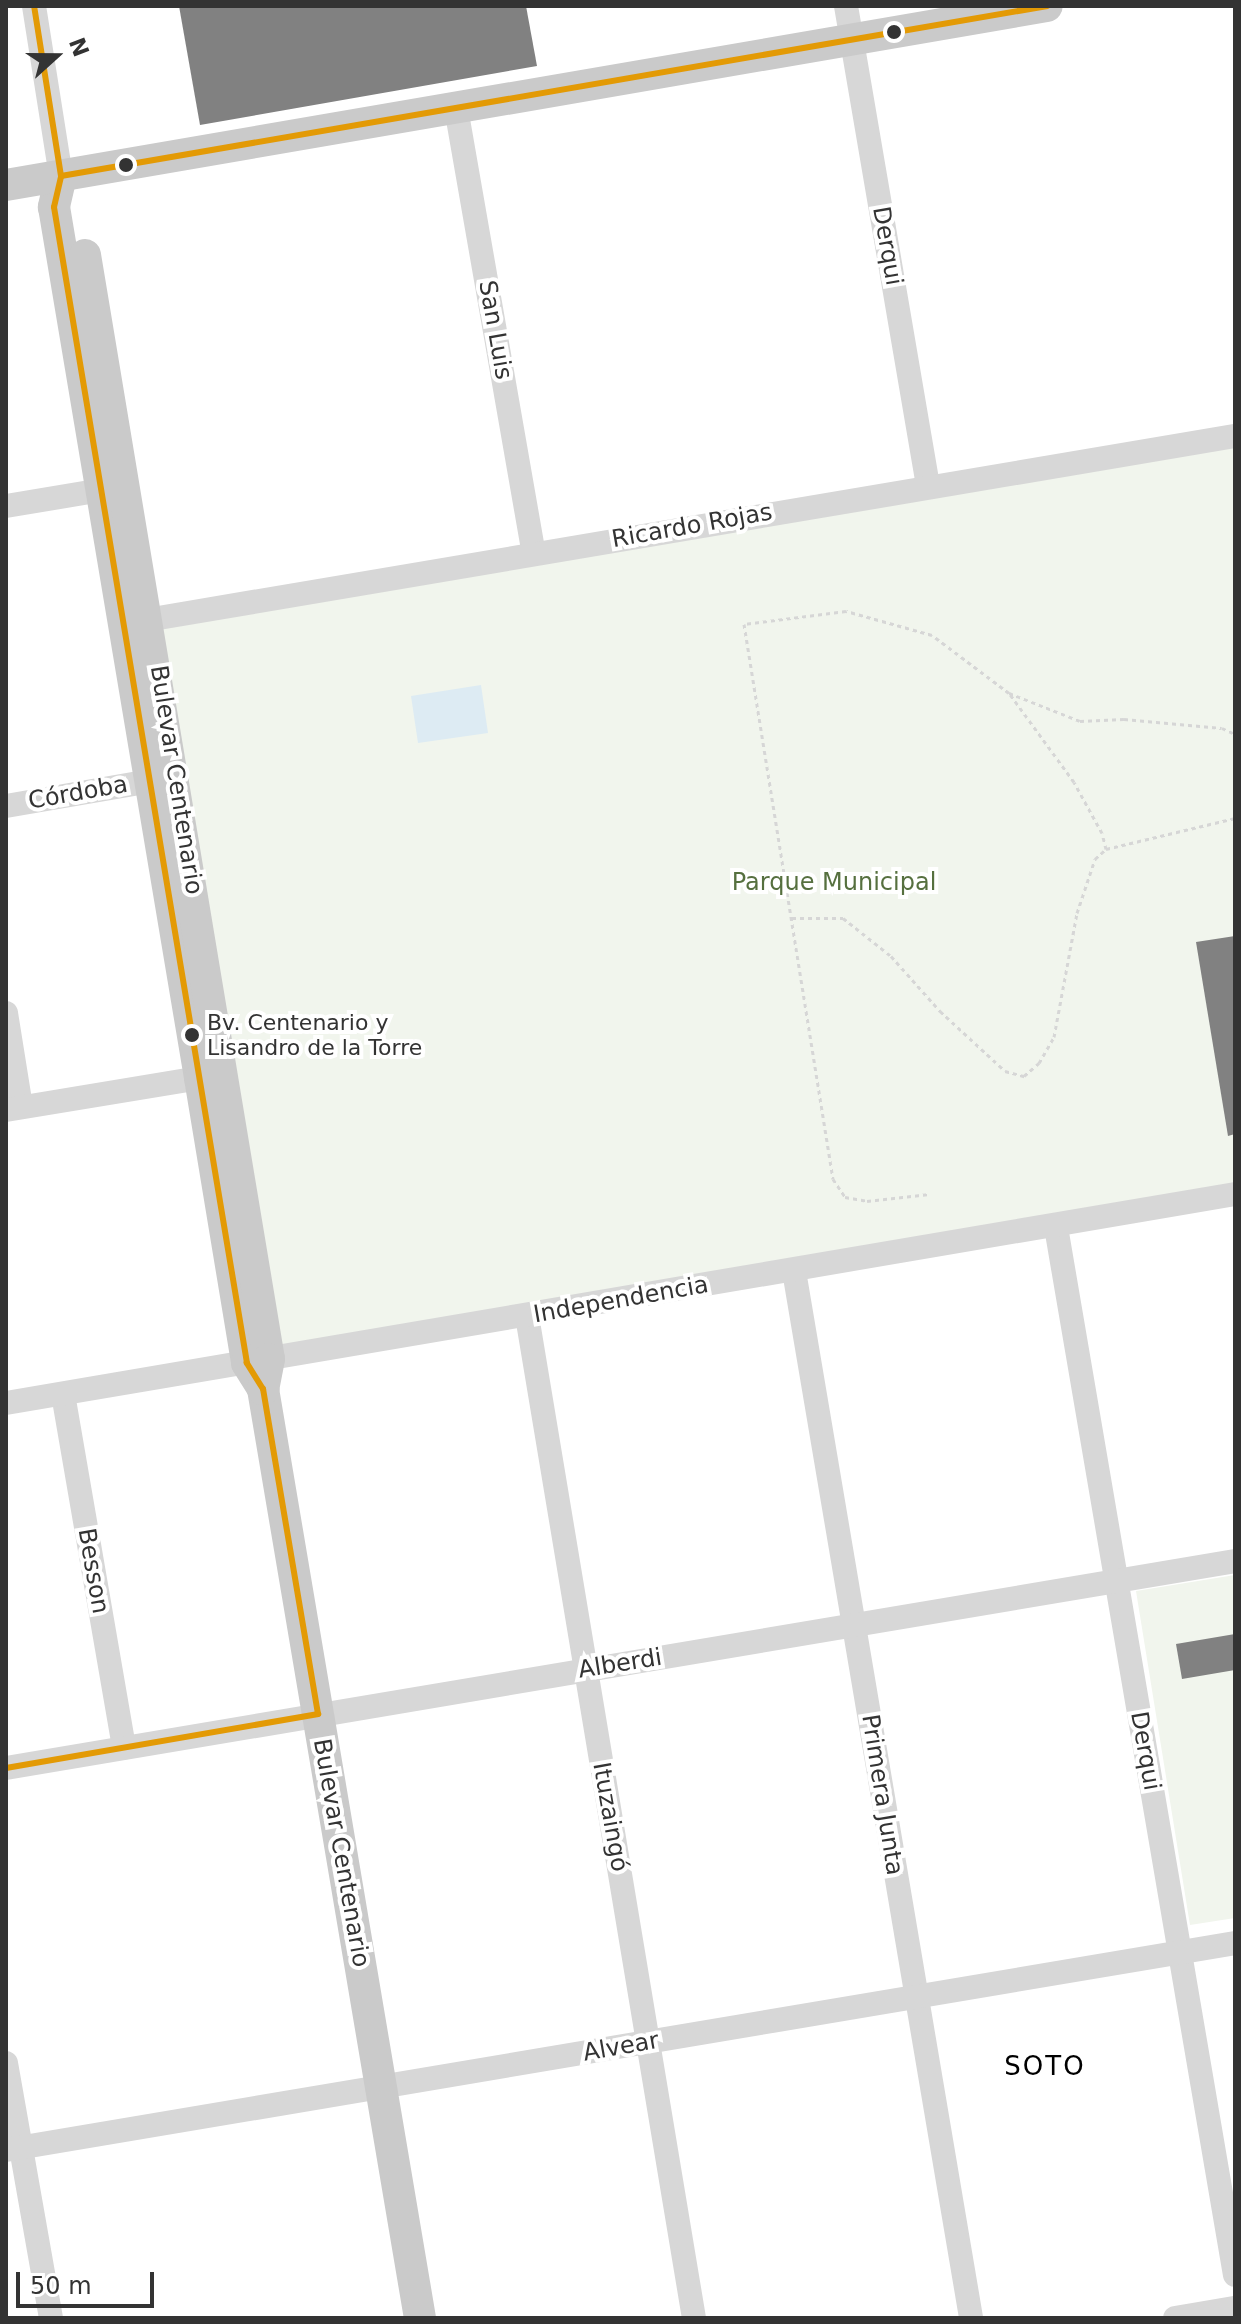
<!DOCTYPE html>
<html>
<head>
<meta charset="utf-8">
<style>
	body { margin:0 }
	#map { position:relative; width:1241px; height:2324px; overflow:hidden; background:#fff; font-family:"DejaVu Sans",sans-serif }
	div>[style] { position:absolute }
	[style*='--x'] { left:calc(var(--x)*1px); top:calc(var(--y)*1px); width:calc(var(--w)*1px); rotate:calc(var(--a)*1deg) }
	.green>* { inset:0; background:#f1f5ed }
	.water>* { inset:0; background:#ddebf3 }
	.building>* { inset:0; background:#818181 }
	.path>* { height:3px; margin-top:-1.5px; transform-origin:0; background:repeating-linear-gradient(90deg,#d6d6d6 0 4px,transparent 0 8px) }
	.minor>* { height:24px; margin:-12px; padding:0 12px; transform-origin:12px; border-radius:12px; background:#d7d7d7 }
	.major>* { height:32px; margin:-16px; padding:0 16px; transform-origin:16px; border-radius:16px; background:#cacaca }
	.bus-1>* { height:6px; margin:-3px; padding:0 3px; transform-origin:3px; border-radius:3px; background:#e39a05 }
	.dots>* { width:22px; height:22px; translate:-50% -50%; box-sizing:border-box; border:4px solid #fff; border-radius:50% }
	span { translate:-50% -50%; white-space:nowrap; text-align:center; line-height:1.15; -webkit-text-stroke:8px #fff; paint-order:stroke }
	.bus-label { font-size:22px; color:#333 }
	.left { translate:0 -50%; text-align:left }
	.street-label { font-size:24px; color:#333 }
	.park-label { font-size:24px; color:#56703f }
	.neighbourhood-label { font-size:26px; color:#000; letter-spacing:2px }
	.frame { position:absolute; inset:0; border:8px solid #333; pointer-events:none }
	.north { position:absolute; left:16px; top:16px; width:80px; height:80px; -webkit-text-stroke:6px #fff; paint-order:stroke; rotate:69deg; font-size:22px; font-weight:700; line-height:32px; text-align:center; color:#333 }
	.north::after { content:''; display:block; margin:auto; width:28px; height:36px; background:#333; clip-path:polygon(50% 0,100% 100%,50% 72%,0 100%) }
	.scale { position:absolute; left:16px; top:2272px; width:138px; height:36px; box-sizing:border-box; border:4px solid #333; border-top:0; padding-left:10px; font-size:24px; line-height:28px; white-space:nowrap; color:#333; -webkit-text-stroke:6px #fff; paint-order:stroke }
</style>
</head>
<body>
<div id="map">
	<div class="green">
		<div style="clip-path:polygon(1235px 436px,1235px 1194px,269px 1359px,150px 621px)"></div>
		<div style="clip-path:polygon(1235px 1575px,1235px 1918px,1190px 1925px,1136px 1591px)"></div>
	</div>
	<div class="water">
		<div style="clip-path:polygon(481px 685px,488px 733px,418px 743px,411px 696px)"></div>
	</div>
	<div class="building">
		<div style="clip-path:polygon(179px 6px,526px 6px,537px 66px,200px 125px)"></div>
		<div style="clip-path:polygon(1235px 936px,1235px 1134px,1228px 1136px,1196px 942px)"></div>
		<div style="clip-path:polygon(1235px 1634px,1235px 1670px,1182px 1679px,1176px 1644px)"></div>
	</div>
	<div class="path">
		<div style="--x:1009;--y:693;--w:76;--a:21.5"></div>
		<div style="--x:1080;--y:721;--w:44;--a:-2.6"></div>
		<div style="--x:1124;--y:719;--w:98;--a:5.2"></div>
		<div style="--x:1222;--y:728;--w:14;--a:25"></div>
		<div style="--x:1106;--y:849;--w:133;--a:-13.5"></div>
		<div style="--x:792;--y:918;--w:51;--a:0"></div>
		<div style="--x:843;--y:918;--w:61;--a:38.4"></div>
		<div style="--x:891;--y:956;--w:74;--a:48.3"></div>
		<div style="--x:940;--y:1011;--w:88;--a:42.7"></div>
		<div style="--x:1005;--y:1071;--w:20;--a:15"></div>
		<div style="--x:1024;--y:1076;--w:20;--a:-41"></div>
		<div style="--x:1039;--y:1063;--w:30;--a:-60"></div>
		<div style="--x:1054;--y:1037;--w:126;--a:-79.5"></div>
		<div style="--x:1077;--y:913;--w:57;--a:-71.6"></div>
		<div style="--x:1095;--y:859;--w:15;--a:-42"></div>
		<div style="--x:1106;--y:849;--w:16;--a:-104"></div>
		<div style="--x:1102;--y:833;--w:58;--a:-118.8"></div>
		<div style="--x:1074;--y:782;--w:110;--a:-126.1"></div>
		<div style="--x:1009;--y:693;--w:96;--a:-143"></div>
		<div style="--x:932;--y:635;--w:89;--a:-164.4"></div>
		<div style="--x:846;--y:611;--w:103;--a:172.7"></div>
		<div style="--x:744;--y:624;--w:562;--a:80.89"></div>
		<div style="--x:833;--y:1179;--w:22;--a:56"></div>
		<div style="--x:845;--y:1197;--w:22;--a:10"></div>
		<div style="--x:867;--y:1201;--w:63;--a:-6.3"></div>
	</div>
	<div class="minor">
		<div style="--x:34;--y:6;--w:172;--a:81"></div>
		<div style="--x:846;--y:6;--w:487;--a:80.3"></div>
		<div style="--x:456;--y:108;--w:452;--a:80.1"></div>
		<div style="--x:6;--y:506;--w:97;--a:-9.5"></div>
		<div style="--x:129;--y:623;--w:1122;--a:-9.6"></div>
		<div style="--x:6;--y:806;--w:146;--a:-9.8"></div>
		<div style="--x:6;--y:1013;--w:95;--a:80.9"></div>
		<div style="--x:6;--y:1110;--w:197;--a:-9.4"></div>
		<div style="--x:1056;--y:1227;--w:1063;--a:80.31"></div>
		<div style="--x:794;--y:1271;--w:1062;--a:80.4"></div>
		<div style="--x:527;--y:1316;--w:1016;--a:80.54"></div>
		<div style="--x:63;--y:1394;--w:359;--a:80.2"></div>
		<div style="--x:6;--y:1403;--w:1247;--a:-9.65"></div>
		<div style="--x:6;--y:1768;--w:1246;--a:-9.56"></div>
		<div style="--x:6;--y:2063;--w:259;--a:80"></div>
		<div style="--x:6;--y:2150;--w:1246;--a:-9.56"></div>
		<div style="--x:1175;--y:2318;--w:61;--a:-9.5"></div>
	</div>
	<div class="major">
		<div style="--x:61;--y:176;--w:32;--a:103"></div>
		<div style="--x:54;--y:207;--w:883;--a:80.48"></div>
		<div style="--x:200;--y:1078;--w:289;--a:80.6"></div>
		<div style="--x:247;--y:1363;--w:31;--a:58"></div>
		<div style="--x:263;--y:1389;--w:942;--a:80.41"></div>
		<div style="--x:6;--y:185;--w:1056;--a:-9.76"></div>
		<div style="--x:85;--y:255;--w:1119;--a:80.54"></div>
		<div style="--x:269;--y:1359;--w:31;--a:101"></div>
	</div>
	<div class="bus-1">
		<div style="--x:61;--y:176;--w:1001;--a:-9.78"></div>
		<div style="--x:6;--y:1768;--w:317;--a:-9.8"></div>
		<div style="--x:318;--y:1714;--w:330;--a:-99.6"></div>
		<div style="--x:263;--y:1389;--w:31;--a:-122"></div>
		<div style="--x:247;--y:1363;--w:1172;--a:-99.48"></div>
		<div style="--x:54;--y:207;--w:32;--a:-77"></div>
		<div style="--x:61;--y:176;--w:172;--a:-99"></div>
	</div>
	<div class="dots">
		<div style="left:894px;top:32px;background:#333"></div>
		<div style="left:126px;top:165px;background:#333"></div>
		<div style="left:192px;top:1035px;background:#333"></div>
	</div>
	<div class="bus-label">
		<span class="left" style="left:207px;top:1035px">Bv. Centenario y<br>Lisandro de la Torre</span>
	</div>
	<div class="street-label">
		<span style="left:887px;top:246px;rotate:80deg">Derqui</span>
		<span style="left:495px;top:330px;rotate:80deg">San Luis</span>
		<span style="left:692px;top:526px;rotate:-10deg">Ricardo Rojas</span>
		<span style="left:176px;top:780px;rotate:81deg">Bulevar Centenario</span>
		<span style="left:78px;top:793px;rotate:-10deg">Córdoba</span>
		<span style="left:621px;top:1300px;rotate:-10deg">Independencia</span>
		<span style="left:93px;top:1571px;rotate:80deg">Besson</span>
		<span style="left:620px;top:1664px;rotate:-9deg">Alberdi</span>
		<span style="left:1145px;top:1751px;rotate:80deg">Derqui</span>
		<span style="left:882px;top:1795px;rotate:81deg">Primera Junta</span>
		<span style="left:610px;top:1817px;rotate:80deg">Ituzaingó</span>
		<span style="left:341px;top:1853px;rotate:80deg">Bulevar Centenario</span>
		<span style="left:621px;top:2047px;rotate:-10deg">Alvear</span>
	</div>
	<div class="park-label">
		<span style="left:834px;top:883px">Parque Municipal</span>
	</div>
	<div class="neighbourhood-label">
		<span style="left:1045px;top:2067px">SOTO</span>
	</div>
	<div class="frame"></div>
	<div class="north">N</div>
	<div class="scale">50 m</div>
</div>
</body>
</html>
